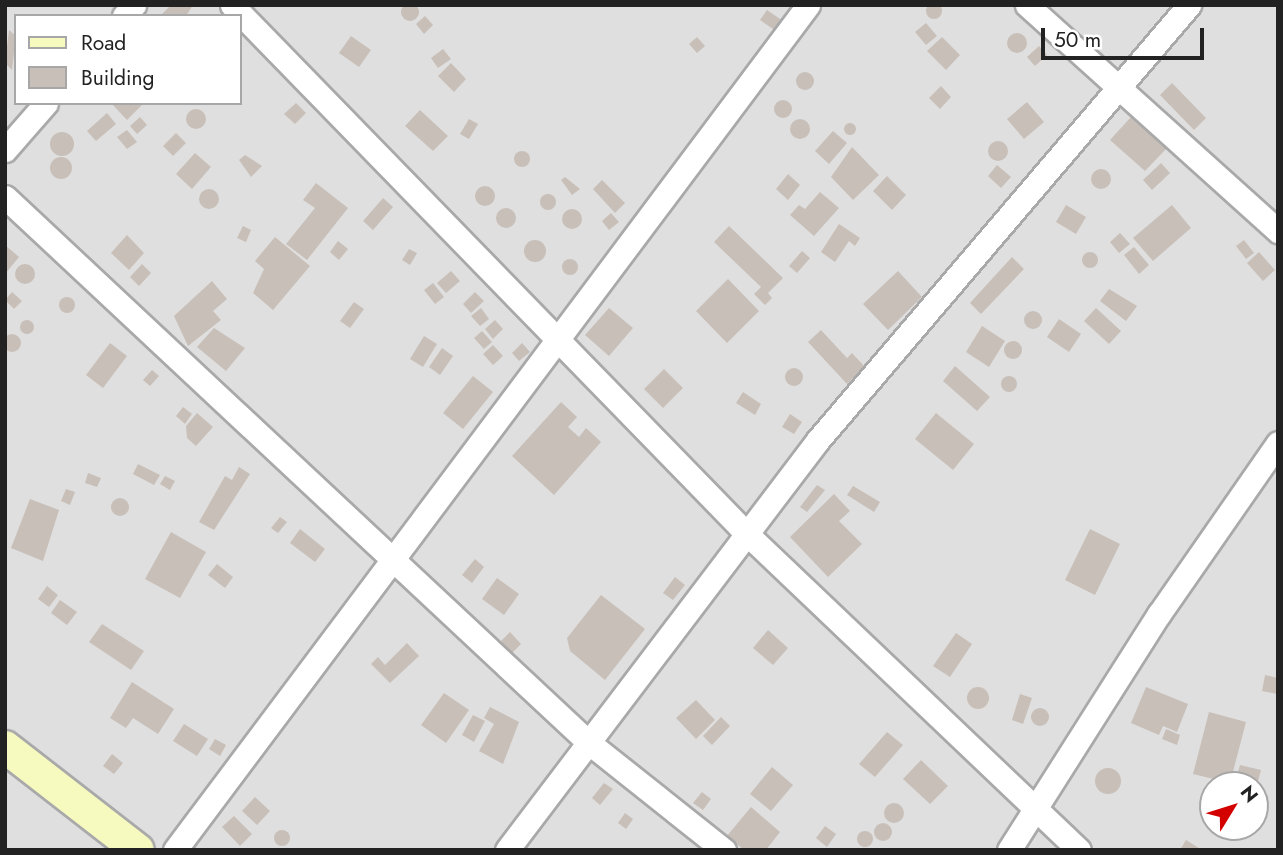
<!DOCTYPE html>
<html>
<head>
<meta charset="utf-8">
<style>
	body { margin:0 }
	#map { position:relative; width:1283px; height:855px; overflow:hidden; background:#f2efe9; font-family:Jost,sans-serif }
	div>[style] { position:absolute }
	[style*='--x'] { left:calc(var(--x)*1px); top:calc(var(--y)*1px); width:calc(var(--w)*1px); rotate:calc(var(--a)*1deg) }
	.residential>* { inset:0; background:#e0dfdf }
	.building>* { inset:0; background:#c7bfb8 }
	.round { border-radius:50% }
	.roads { filter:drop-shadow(2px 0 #a9a9a9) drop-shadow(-2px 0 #a9a9a9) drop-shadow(0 2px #a9a9a9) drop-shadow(0 -2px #a9a9a9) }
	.minor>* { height:23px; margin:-11.5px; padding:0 11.5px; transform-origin:11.5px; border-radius:11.5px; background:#fff }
	.secondary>* { height:32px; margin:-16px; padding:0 16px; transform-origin:16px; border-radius:16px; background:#f7fabf }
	span { translate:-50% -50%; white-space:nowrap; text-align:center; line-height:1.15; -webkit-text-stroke:5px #fff; paint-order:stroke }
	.frame { position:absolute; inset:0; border:7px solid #222; pointer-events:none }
	.legend { position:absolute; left:14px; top:14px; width:228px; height:91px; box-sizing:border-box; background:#fff; border:2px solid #a7a7a7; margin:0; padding:9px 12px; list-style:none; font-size:21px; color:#222 }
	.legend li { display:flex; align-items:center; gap:14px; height:35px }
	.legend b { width:35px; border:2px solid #a7a7a7 }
	.north { position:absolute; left:1199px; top:771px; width:70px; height:70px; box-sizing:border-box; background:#fff; border:2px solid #a7a7a7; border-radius:50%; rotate:52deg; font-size:19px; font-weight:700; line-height:28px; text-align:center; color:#222 }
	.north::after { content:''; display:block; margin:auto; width:24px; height:32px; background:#d40000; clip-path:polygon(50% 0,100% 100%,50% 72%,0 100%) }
	.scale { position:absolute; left:1041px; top:28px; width:163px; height:32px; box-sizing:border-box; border:4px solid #222; border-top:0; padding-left:9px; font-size:21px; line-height:24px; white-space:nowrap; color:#222; -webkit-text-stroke:5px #fff; paint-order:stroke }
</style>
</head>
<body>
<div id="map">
	<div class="residential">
		<div style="clip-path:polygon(evenodd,5px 5px,1278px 5px,1278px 850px,5px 850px,5px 5px,16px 16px,240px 16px,240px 103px,16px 103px,16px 16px,5px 5px,1213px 785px,1255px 785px,1255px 827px,1213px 827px,1213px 785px)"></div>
	</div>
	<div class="building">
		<div class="round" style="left:401px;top:3px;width:18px;height:18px"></div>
		<div class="round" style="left:926px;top:3px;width:16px;height:16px"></div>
		<div style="clip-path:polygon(171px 5px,193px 5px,186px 16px,160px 16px)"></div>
		<div style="clip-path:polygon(767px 10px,783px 21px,776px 31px,760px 20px)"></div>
		<div style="clip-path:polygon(425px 16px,433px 25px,424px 34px,416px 24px)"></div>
		<div style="clip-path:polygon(926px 23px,937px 36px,926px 45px,915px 32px)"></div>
		<div style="clip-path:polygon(9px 30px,16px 36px,12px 70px,5px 63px)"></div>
		<div class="round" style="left:1007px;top:33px;width:20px;height:20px"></div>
		<div style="clip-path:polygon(351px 36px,371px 50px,359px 67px,339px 53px)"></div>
		<div style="clip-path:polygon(697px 37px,705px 46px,697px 53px,689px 44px)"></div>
		<div style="clip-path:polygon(942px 37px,960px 55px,946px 70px,927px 51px)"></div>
		<div style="clip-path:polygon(1039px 46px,1047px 55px,1035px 66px,1027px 57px)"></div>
		<div style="clip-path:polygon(443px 49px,451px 59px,438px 68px,431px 58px)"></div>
		<div style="clip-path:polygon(451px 63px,466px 79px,454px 92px,438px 76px)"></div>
		<div class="round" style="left:796px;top:72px;width:18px;height:18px"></div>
		<div style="clip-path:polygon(1172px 83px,1206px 118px,1194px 130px,1160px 95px)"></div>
		<div style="clip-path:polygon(941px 86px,951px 97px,940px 109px,929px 98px)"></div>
		<div class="round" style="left:774px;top:100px;width:18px;height:18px"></div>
		<div style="clip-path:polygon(1027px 102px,1044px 122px,1024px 139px,1007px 119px)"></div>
		<div style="clip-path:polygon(111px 103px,144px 103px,127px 120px)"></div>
		<div style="clip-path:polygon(296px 103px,306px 113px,295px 124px,284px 114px)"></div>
		<div class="round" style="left:186px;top:109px;width:20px;height:20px"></div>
		<div style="clip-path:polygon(420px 110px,448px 136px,433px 151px,405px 126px)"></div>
		<div style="clip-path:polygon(107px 113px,116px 124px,96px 141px,87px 131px)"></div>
		<div style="clip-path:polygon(140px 117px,147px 125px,137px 134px,130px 126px)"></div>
		<div style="clip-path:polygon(1131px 117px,1166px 149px,1145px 171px,1110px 140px)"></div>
		<div style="clip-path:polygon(469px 119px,478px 124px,469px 139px,460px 134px)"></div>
		<div class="round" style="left:790px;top:119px;width:20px;height:20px"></div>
		<div class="round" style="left:844px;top:123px;width:12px;height:12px"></div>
		<div style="clip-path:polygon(127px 130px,137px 142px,127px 149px,117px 137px)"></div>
		<div style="clip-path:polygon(833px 131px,847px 143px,829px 164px,815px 151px)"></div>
		<div class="round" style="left:50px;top:132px;width:24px;height:24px"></div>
		<div style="clip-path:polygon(176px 133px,186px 143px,173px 156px,163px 146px)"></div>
		<div class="round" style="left:988px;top:141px;width:20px;height:20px"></div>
		<div style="clip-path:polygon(852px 147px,879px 175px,853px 200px,831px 177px)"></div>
		<div class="round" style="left:514px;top:151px;width:16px;height:16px"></div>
		<div style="clip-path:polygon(195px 153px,211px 167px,192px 189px,176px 174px)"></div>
		<div style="clip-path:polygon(245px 155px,262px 166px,251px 177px,239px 160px)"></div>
		<div class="round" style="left:50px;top:157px;width:22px;height:22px"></div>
		<div style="clip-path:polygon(1161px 163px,1170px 173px,1152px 190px,1143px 180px)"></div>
		<div style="clip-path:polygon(997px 165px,1011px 177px,1001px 188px,988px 176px)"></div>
		<div class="round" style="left:1091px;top:169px;width:20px;height:20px"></div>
		<div style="clip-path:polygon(788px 174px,800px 185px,788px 200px,776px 189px)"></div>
		<div style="clip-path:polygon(887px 176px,906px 195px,892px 210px,873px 191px)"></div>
		<div style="clip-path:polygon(565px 177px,580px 189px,572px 195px,561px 180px)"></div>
		<div style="clip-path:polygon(602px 180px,625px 203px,615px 213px,593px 189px)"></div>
		<div style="clip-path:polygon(316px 183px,348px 208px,307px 260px,286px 244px,315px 208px,303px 200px)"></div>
		<div class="round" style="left:475px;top:186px;width:20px;height:20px"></div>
		<div class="round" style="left:199px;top:189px;width:20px;height:20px"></div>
		<div style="clip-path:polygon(820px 192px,839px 208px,814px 236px,790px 215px,799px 205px,805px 209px)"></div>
		<div class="round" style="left:540px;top:194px;width:16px;height:16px"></div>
		<div style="clip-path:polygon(383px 198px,393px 207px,373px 230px,363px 221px)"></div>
		<div style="clip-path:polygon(1066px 205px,1086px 217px,1076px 234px,1056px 222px)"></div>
		<div style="clip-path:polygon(1172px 205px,1191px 228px,1153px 261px,1133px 238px)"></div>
		<div class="round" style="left:496px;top:208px;width:20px;height:20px"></div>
		<div class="round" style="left:562px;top:209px;width:20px;height:20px"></div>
		<div style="clip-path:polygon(611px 213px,619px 222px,609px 230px,602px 221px)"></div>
		<div style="clip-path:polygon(839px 224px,860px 238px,855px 246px,849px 241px,835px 262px,821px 252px)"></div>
		<div style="clip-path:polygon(243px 226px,251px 230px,246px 242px,237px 238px)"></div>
		<div style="clip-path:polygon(729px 226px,783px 278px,768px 293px,772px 298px,765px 305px,754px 294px,761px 287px,714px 242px)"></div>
		<div style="clip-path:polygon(1120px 233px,1130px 244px,1119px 253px,1110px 242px)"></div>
		<div style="clip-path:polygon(127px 235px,144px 253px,129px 270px,111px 253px)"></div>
		<div style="clip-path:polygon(275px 237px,310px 266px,273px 310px,253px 293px,264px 269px,255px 261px)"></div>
		<div style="clip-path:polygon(1244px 240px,1254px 253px,1246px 259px,1236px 246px)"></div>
		<div class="round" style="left:524px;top:240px;width:22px;height:22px"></div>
		<div style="clip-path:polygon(338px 241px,348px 249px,339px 260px,330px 252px)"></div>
		<div style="clip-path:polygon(5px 245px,19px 257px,5px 274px)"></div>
		<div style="clip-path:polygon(1134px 247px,1149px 265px,1139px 274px,1124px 255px)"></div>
		<div style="clip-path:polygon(409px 249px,417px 253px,410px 265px,402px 260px)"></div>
		<div style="clip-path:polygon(802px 251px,810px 258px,797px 273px,789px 266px)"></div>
		<div style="clip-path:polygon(1259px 252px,1275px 270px,1263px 281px,1247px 263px)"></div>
		<div class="round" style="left:1082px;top:252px;width:16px;height:16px"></div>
		<div style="clip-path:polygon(1012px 257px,1024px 269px,981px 314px,970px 303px)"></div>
		<div class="round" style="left:562px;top:259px;width:16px;height:16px"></div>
		<div class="round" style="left:15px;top:264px;width:20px;height:20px"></div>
		<div style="clip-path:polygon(142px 264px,151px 273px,139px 286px,130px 277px)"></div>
		<div style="clip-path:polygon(451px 271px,460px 281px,446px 293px,437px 283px)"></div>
		<div style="clip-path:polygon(898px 271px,922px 297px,888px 330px,863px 304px)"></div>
		<div style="clip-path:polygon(728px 279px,759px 311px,727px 343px,696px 311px)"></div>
		<div style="clip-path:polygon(212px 281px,227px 299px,213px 311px,221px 320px,188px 346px,174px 316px)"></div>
		<div style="clip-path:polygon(433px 283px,444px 297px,435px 304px,424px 290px)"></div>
		<div style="clip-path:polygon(1109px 289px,1137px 306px,1126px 321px,1100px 301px)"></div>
		<div style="clip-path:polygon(12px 292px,22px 301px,14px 309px,5px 300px)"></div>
		<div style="clip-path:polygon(475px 292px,484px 301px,471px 313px,463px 304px)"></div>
		<div class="round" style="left:59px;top:297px;width:16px;height:16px"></div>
		<div style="clip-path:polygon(354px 302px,364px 309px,350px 328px,340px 321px)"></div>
		<div style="clip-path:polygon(481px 308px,489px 319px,480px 326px,471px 316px)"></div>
		<div style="clip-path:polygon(609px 308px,633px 328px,609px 356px,585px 335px)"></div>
		<div style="clip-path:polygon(1096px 308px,1121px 331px,1109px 344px,1084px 321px)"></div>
		<div class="round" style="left:1024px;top:311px;width:18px;height:18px"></div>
		<div style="clip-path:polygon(1059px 319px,1081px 334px,1069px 352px,1047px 337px)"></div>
		<div class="round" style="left:20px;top:320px;width:14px;height:14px"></div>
		<div style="clip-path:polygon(495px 320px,503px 329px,493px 339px,485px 329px)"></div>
		<div style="clip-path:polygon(982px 326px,1005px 341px,989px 367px,966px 352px)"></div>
		<div style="clip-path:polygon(214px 328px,245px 348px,226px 371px,197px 347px)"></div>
		<div style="clip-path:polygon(821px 330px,847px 358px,852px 353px,865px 367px,847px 384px,808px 342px)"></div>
		<div style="clip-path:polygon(482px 331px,492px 342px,484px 349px,474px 338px)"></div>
		<div class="round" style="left:3px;top:334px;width:18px;height:18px"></div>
		<div style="clip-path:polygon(424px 336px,437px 344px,423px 367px,410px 359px)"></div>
		<div class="round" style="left:1004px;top:341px;width:18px;height:18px"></div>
		<div style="clip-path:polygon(110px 343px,127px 356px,103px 388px,86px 375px)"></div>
		<div style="clip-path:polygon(522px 343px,530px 352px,519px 361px,512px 353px)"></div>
		<div style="clip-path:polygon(493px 345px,503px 356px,493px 365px,483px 354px)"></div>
		<div style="clip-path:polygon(442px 348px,453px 356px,440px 375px,429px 367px)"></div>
		<div style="clip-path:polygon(955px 366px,990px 397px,977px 411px,943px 381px)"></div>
		<div class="round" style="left:785px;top:368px;width:18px;height:18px"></div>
		<div style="clip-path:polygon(664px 369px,683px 388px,663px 408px,644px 389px)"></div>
		<div style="clip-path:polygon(152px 370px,159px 376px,150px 386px,143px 380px)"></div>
		<div class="round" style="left:1001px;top:376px;width:16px;height:16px"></div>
		<div style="clip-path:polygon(473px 376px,493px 392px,463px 429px,443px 413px)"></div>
		<div style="clip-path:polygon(743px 392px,761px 404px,755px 415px,736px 403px)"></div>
		<div style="clip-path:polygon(561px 402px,577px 417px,568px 427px,579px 437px,586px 428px,601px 442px,554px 495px,512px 456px)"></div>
		<div style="clip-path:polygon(183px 407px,192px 414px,185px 424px,176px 416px)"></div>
		<div style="clip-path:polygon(197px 413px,213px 427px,196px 446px,187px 438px,186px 426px)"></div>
		<div style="clip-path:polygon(936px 413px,974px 444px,953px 470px,915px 439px)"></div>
		<div style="clip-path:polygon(790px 414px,802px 422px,794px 434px,782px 427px)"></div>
		<div style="clip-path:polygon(138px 464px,160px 475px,154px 485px,133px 474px)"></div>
		<div style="clip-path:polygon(239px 467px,250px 474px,214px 530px,199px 522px,225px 476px,232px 480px)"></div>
		<div style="clip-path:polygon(88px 473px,101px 478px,97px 487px,85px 483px)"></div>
		<div style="clip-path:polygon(165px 476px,175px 481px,170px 490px,160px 484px)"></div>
		<div style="clip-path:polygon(817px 485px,825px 490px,807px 512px,800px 507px)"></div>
		<div style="clip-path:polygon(853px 486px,880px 502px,874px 512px,847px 495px)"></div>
		<div style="clip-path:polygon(66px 489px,75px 492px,70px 505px,61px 501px)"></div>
		<div style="clip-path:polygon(834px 494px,850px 511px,839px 521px,862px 544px,828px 577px,790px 537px)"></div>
		<div class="round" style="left:111px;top:498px;width:18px;height:18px"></div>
		<div style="clip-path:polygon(30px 499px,59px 510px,43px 561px,11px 548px)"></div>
		<div style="clip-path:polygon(280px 517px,287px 522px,278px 533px,271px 528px)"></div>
		<div style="clip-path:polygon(300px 529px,325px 549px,315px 562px,290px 543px)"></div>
		<div style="clip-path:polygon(1090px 529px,1120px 544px,1095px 595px,1065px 580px)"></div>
		<div style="clip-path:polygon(171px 532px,206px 552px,180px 598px,145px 579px)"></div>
		<div style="clip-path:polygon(475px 559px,484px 567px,472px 583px,462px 575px)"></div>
		<div style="clip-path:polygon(217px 564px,233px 577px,225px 588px,208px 575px)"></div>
		<div style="clip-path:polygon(675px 577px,685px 585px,673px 600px,663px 593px)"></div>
		<div style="clip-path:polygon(497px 578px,519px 594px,504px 615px,482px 599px)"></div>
		<div style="clip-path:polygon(47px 586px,58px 595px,49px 607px,38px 599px)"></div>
		<div style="clip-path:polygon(601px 595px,645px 629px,605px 680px,570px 651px,567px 638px)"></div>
		<div style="clip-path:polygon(60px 600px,77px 612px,67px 625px,51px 613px)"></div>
		<div style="clip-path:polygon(102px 624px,144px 651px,131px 670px,89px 642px)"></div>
		<div style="clip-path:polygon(768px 630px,788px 648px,773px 665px,753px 648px)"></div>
		<div style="clip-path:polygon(510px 632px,521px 644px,512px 653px,501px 641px)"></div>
		<div style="clip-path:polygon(956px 633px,972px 644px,950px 677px,933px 666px)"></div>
		<div style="clip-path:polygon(407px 643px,419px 656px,390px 683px,371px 664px,378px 657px,385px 665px)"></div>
		<div style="clip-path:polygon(1265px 675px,1278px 678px,1277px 694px,1262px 691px)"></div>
		<div style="clip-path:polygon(132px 682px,174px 709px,158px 734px,133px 718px,126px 728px,110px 718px)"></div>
		<div style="clip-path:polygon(1146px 687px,1188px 704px,1177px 732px,1163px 726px,1159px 735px,1131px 723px)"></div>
		<div class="round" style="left:967px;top:687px;width:22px;height:22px"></div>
		<div style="clip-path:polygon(444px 693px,469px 710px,446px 743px,421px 725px)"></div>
		<div style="clip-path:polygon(1020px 694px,1032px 698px,1023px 724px,1012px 720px)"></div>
		<div style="clip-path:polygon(696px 700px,715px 720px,696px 739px,676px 718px)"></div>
		<div style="clip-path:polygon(490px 707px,519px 722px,503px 764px,479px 751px,494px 724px,484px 718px)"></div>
		<div class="round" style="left:1031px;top:708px;width:18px;height:18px"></div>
		<div style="clip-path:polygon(1209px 712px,1246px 722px,1230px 783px,1193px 774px)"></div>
		<div style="clip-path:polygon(473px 715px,485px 721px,474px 742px,462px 735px)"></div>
		<div style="clip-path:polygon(721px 717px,730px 726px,712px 745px,703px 736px)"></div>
		<div style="clip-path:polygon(184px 724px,208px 739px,197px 756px,173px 741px)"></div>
		<div style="clip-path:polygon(1166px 729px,1180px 735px,1177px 745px,1162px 739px)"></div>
		<div style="clip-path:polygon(887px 732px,903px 745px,875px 777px,859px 764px)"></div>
		<div style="clip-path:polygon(215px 739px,226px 745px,220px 756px,209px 749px)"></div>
		<div style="clip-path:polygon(112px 754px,123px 763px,114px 774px,103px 766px)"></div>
		<div style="clip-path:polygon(921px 760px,948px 786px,930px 804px,903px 779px)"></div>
		<div style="clip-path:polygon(1240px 765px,1261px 770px,1257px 785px,1236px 780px)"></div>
		<div style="clip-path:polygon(772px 767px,793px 785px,771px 811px,750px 794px)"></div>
		<div class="round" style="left:1095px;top:768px;width:26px;height:26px"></div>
		<div style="clip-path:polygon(604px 783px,613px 789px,600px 805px,592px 798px)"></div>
		<div style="clip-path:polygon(702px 792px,711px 799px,703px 810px,693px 803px)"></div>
		<div style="clip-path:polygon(255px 797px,270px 811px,257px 825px,242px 811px)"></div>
		<div class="round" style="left:884px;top:803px;width:20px;height:20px"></div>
		<div style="clip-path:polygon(751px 807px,780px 832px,766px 850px,744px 850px,727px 836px)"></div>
		<div style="clip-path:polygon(625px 813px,633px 819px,626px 829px,618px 823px)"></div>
		<div style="clip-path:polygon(234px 816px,252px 834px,240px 846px,222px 827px)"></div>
		<div class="round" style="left:874px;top:823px;width:18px;height:18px"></div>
		<div style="clip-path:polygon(825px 826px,836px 834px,827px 847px,816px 838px)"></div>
		<div class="round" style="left:274px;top:830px;width:16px;height:16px"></div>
		<div class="round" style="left:857px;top:831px;width:16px;height:16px"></div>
		<div style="clip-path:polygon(1186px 840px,1202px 850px,1180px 850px)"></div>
	</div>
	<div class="roads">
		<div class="minor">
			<div style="--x:232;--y:5;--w:735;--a:45.77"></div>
			<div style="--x:745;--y:532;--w:461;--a:43.6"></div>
			<div style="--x:1027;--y:5;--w:338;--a:42"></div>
			<div style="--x:124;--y:16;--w:15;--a:-48"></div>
			<div style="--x:5;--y:150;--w:62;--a:-48.9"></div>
			<div style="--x:5;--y:197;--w:798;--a:43.07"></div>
			<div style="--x:588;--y:742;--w:174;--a:38.5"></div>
			<div style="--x:175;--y:850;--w:1056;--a:-53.16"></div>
			<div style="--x:507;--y:850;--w:515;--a:-52.82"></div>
			<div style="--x:818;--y:440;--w:572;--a:-49.54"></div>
			<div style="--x:1009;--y:850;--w:280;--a:-57.6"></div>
			<div style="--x:1159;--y:614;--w:208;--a:-55.2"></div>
		</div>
		<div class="secondary">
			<div style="--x:5;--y:747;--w:168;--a:37.8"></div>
		</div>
	</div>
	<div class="frame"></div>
	<ul class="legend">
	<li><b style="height:9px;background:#f7fabf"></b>Road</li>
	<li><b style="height:19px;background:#c7bfb8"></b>Building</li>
	</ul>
	<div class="north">N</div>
	<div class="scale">50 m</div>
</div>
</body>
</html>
